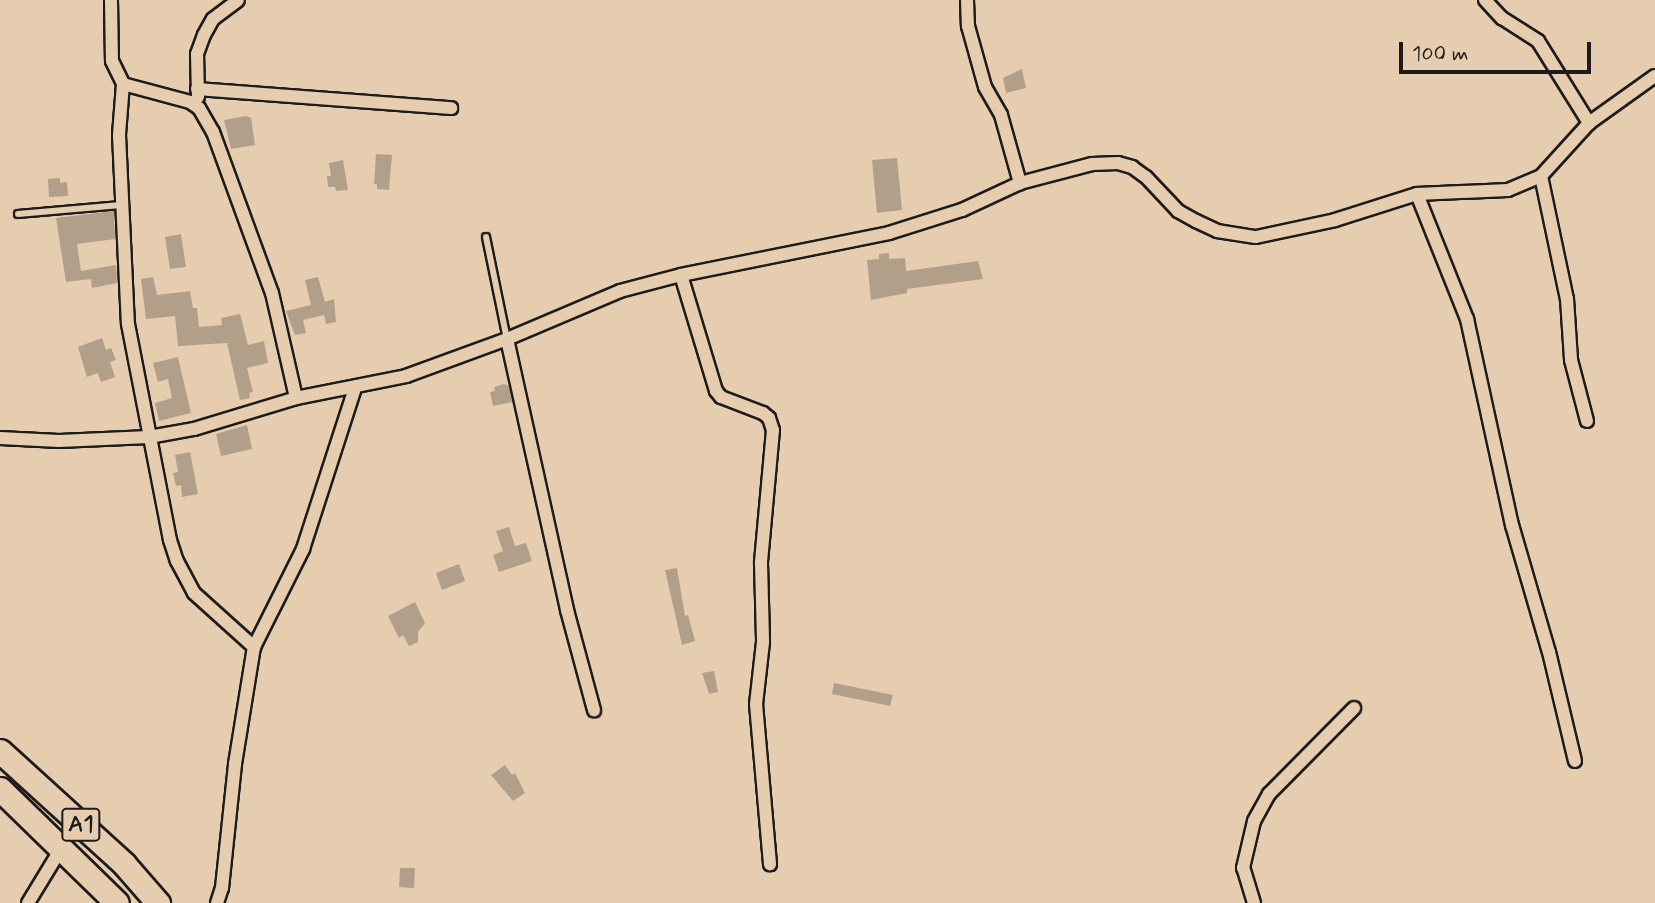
<!DOCTYPE html>
<html>
<head>
<meta charset="utf-8">
<style>
	body { margin:0 }
	#map { position:relative; width:1655px; height:903px; overflow:hidden; background:#e7cdaf; font-family:Mynerve,sans-serif }
	div>[style] { position:absolute }
	[style*='--x'] { left:calc(var(--x)*1px); top:calc(var(--y)*1px); width:calc(var(--w)*1px); rotate:calc(var(--a)*1deg) }
	.building>* { inset:0; background:#b19f89 }
	.roads { filter:drop-shadow(2px 0 #1c1c1c) drop-shadow(-2px 0 #1c1c1c) drop-shadow(0 2px #1c1c1c) drop-shadow(0 -2px #1c1c1c) }
	.lane>* { height:6px; margin:-3px; padding:0 3px; transform-origin:3px; border-radius:3px; background:#e7cdaf }
	.street>* { height:12px; margin:-6px; padding:0 6px; transform-origin:6px; border-radius:6px; background:#e7cdaf }
	.highway>* { height:23px; margin:-11.5px; padding:0 11.5px; transform-origin:11.5px; border-radius:11.5px; background:#e7cdaf }
	span { translate:-50% -50%; white-space:nowrap; text-align:center; line-height:1.15; -webkit-text-stroke:6px #e7cdaf; paint-order:stroke }
	.shield-label span { padding:2px 5px; background:#e7cdaf; border:2px solid; border-radius:5px; -webkit-text-stroke-width:0 }
	.shield-label { font-size:23px; color:#1c1c1c; font-weight:700 }
	.scale { position:absolute; left:1399px; top:42px; width:192px; height:32px; box-sizing:border-box; border:4px solid #1c1c1c; border-top:0; padding-left:9px; font-size:21px; line-height:24px; white-space:nowrap; color:#1c1c1c; -webkit-text-stroke:5px #e7cdaf; paint-order:stroke }
</style>
</head>
<body>
<div id="map">
	<div class="building">
		<div style="clip-path:polygon(1022px 69px,1026px 88px,1006px 93px,1003px 78px)"></div>
		<div style="clip-path:polygon(246px 116px,251px 118px,255px 145px,231px 149px,224px 120px)"></div>
		<div style="clip-path:polygon(376px 154px,392px 155px,389px 190px,377px 189px,377px 184px,374px 184px)"></div>
		<div style="clip-path:polygon(897px 158px,902px 210px,877px 213px,872px 160px)"></div>
		<div style="clip-path:polygon(343px 160px,348px 190px,336px 191px,335px 187px,328px 187px,327px 176px,331px 176px,329px 163px)"></div>
		<div style="clip-path:polygon(60px 178px,60px 183px,67px 182px,68px 196px,49px 197px,48px 179px)"></div>
		<div style="clip-path:polygon(114px 211px,115px 239px,77px 244px,81px 271px,116px 265px,117px 283px,92px 288px,91px 279px,66px 282px,56px 218px)"></div>
		<div style="clip-path:polygon(181px 234px,186px 267px,170px 269px,165px 237px)"></div>
		<div style="clip-path:polygon(889px 253px,889px 259px,905px 258px,906px 271px,978px 261px,983px 279px,907px 289px,907px 293px,871px 300px,867px 260px,879px 259px,879px 254px)"></div>
		<div style="clip-path:polygon(153px 277px,157px 295px,190px 291px,193px 308px,197px 308px,199px 327px,222px 325px,221px 318px,240px 314px,248px 345px,264px 341px,268px 363px,247px 368px,253px 392px,249px 393px,250px 398px,240px 400px,227px 343px,178px 346px,175px 316px,146px 319px,141px 279px)"></div>
		<div style="clip-path:polygon(318px 277px,325px 302px,334px 299px,336px 322px,326px 324px,324px 315px,303px 320px,306px 333px,295px 335px,286px 311px,311px 305px,305px 280px)"></div>
		<div style="clip-path:polygon(102px 338px,106px 350px,111px 348px,116px 360px,110px 362px,115px 377px,101px 382px,98px 373px,87px 377px,78px 347px)"></div>
		<div style="clip-path:polygon(178px 357px,191px 413px,159px 421px,155px 403px,172px 398px,168px 379px,158px 382px,153px 363px)"></div>
		<div style="clip-path:polygon(504px 384px,509px 386px,512px 402px,493px 406px,490px 392px,495px 391px,494px 387px)"></div>
		<div style="clip-path:polygon(247px 425px,252px 449px,221px 456px,216px 434px)"></div>
		<div style="clip-path:polygon(190px 452px,198px 494px,182px 497px,181px 485px,176px 486px,173px 473px,178px 472px,175px 455px)"></div>
		<div style="clip-path:polygon(509px 527px,515px 546px,526px 543px,532px 561px,499px 572px,493px 555px,503px 551px,496px 531px)"></div>
		<div style="clip-path:polygon(459px 564px,465px 581px,442px 590px,436px 573px)"></div>
		<div style="clip-path:polygon(677px 568px,685px 616px,688px 615px,695px 641px,682px 645px,665px 570px)"></div>
		<div style="clip-path:polygon(415px 602px,425px 623px,418px 632px,418px 642px,409px 646px,403px 635px,399px 638px,388px 616px)"></div>
		<div style="clip-path:polygon(714px 671px,718px 692px,709px 694px,702px 673px)"></div>
		<div style="clip-path:polygon(834px 683px,893px 695px,890px 706px,832px 694px)"></div>
		<div style="clip-path:polygon(505px 765px,512px 775px,515px 773px,525px 793px,513px 801px,491px 775px)"></div>
		<div style="clip-path:polygon(400px 868px,415px 868px,414px 888px,399px 887px)"></div>
	</div>
	<div class="roads">
		<div class="lane">
			<div style="--x:18;--y:214;--w:103;--a:-5"></div>
			<div style="--x:486;--y:237;--w:104;--a:78.4"></div>
		</div>
		<div class="street">
			<div style="--x:111;--y:0;--w:61;--a:89.1"></div>
			<div style="--x:112;--y:61;--w:25;--a:64"></div>
			<div style="--x:123;--y:84;--w:69;--a:15"></div>
			<div style="--x:190;--y:102;--w:11;--a:34"></div>
			<div style="--x:199;--y:108;--w:28;--a:60"></div>
			<div style="--x:213;--y:132;--w:171;--a:69.9"></div>
			<div style="--x:272;--y:293;--w:108;--a:77.1"></div>
			<div style="--x:967;--y:0;--w:26;--a:88"></div>
			<div style="--x:968;--y:26;--w:63;--a:74.4"></div>
			<div style="--x:985;--y:87;--w:32;--a:60"></div>
			<div style="--x:1001;--y:115;--w:71;--a:74.4"></div>
			<div style="--x:1485;--y:0;--w:25;--a:47"></div>
			<div style="--x:1502;--y:18;--w:43;--a:32.6"></div>
			<div style="--x:1538;--y:41;--w:97;--a:58.1"></div>
			<div style="--x:123;--y:84;--w:51;--a:94.5"></div>
			<div style="--x:119;--y:135;--w:189;--a:87.3"></div>
			<div style="--x:128;--y:324;--w:220;--a:79"></div>
			<div style="--x:170;--y:540;--w:22;--a:72"></div>
			<div style="--x:177;--y:561;--w:36;--a:62"></div>
			<div style="--x:194;--y:593;--w:81;--a:42"></div>
			<div style="--x:197;--y:89;--w:255;--a:4.3"></div>
			<div style="--x:198;--y:97;--w:43;--a:-91.3"></div>
			<div style="--x:197;--y:54;--w:20;--a:-70"></div>
			<div style="--x:204;--y:35;--w:18;--a:-61"></div>
			<div style="--x:213;--y:19;--w:31;--a:-37"></div>
			<div style="--x:1541;--y:176;--w:126;--a:78.1"></div>
			<div style="--x:1567;--y:299;--w:61;--a:86.2"></div>
			<div style="--x:1571;--y:360;--w:63;--a:75.3"></div>
			<div style="--x:1417;--y:194;--w:135;--a:68.2"></div>
			<div style="--x:1467;--y:319;--w:211;--a:77.7"></div>
			<div style="--x:1512;--y:525;--w:132;--a:73.8"></div>
			<div style="--x:1549;--y:652;--w:112;--a:76.6"></div>
			<div style="--x:681;--y:275;--w:121;--a:73.2"></div>
			<div style="--x:716;--y:391;--w:8;--a:50"></div>
			<div style="--x:721;--y:397;--w:45;--a:20.9"></div>
			<div style="--x:763;--y:413;--w:8;--a:40"></div>
			<div style="--x:769;--y:418;--w:13;--a:72"></div>
			<div style="--x:773;--y:430;--w:134;--a:95.2"></div>
			<div style="--x:761;--y:563;--w:79;--a:88.5"></div>
			<div style="--x:763;--y:642;--w:62;--a:96.4"></div>
			<div style="--x:756;--y:704;--w:161;--a:85"></div>
			<div style="--x:507;--y:339;--w:278;--a:77.5"></div>
			<div style="--x:567;--y:610;--w:104;--a:74.9"></div>
			<div style="--x:0;--y:438;--w:59;--a:2.9"></div>
			<div style="--x:59;--y:441;--w:90;--a:-2.5"></div>
			<div style="--x:149;--y:437;--w:46;--a:-10.1"></div>
			<div style="--x:194;--y:429;--w:107;--a:-16.9"></div>
			<div style="--x:296;--y:398;--w:112;--a:-11.3"></div>
			<div style="--x:406;--y:376;--w:108;--a:-20.1"></div>
			<div style="--x:507;--y:339;--w:123;--a:-23"></div>
			<div style="--x:620;--y:291;--w:63;--a:-14.7"></div>
			<div style="--x:681;--y:275;--w:212;--a:-11.4"></div>
			<div style="--x:889;--y:233;--w:77;--a:-17.5"></div>
			<div style="--x:962;--y:210;--w:64;--a:-25"></div>
			<div style="--x:1020;--y:183;--w:74;--a:-14.8"></div>
			<div style="--x:1092;--y:164;--w:26;--a:-2"></div>
			<div style="--x:1118;--y:163;--w:15;--a:16"></div>
			<div style="--x:1132;--y:167;--w:17;--a:36"></div>
			<div style="--x:1146;--y:177;--w:47;--a:46.7"></div>
			<div style="--x:1178;--y:211;--w:21;--a:29"></div>
			<div style="--x:1196;--y:221;--w:23;--a:25"></div>
			<div style="--x:1217;--y:231;--w:39;--a:9"></div>
			<div style="--x:1256;--y:237;--w:81;--a:-12.1"></div>
			<div style="--x:1335;--y:220;--w:86;--a:-17.6"></div>
			<div style="--x:1417;--y:194;--w:91;--a:-2.5"></div>
			<div style="--x:1508;--y:190;--w:36;--a:-23"></div>
			<div style="--x:1541;--y:176;--w:72;--a:-47.8"></div>
			<div style="--x:1589;--y:123;--w:81;--a:-35.5"></div>
			<div style="--x:28;--y:903;--w:66;--a:-58.7"></div>
			<div style="--x:217;--y:903;--w:16;--a:-72"></div>
			<div style="--x:222;--y:888;--w:125;--a:-84"></div>
			<div style="--x:235;--y:764;--w:119;--a:-80.8"></div>
			<div style="--x:254;--y:647;--w:110;--a:-63.4"></div>
			<div style="--x:303;--y:549;--w:169;--a:-72.1"></div>
			<div style="--x:1254;--y:903;--w:37;--a:-107"></div>
			<div style="--x:1243;--y:868;--w:48;--a:-76.8"></div>
			<div style="--x:1254;--y:821;--w:31;--a:-61"></div>
			<div style="--x:1269;--y:794;--w:121;--a:-45.3"></div>
		</div>
		<div class="highway">
			<div style="--x:0;--y:751;--w:168;--a:42.3"></div>
			<div style="--x:124;--y:864;--w:52;--a:48.9"></div>
			<div style="--x:0;--y:789;--w:163;--a:44.3"></div>
		</div>
	</div>
	<div class="shield-label">
		<span style="left:81px;top:825px">A1</span>
	</div>
	<div class="scale">100 m</div>
</div>
</body>
</html>
